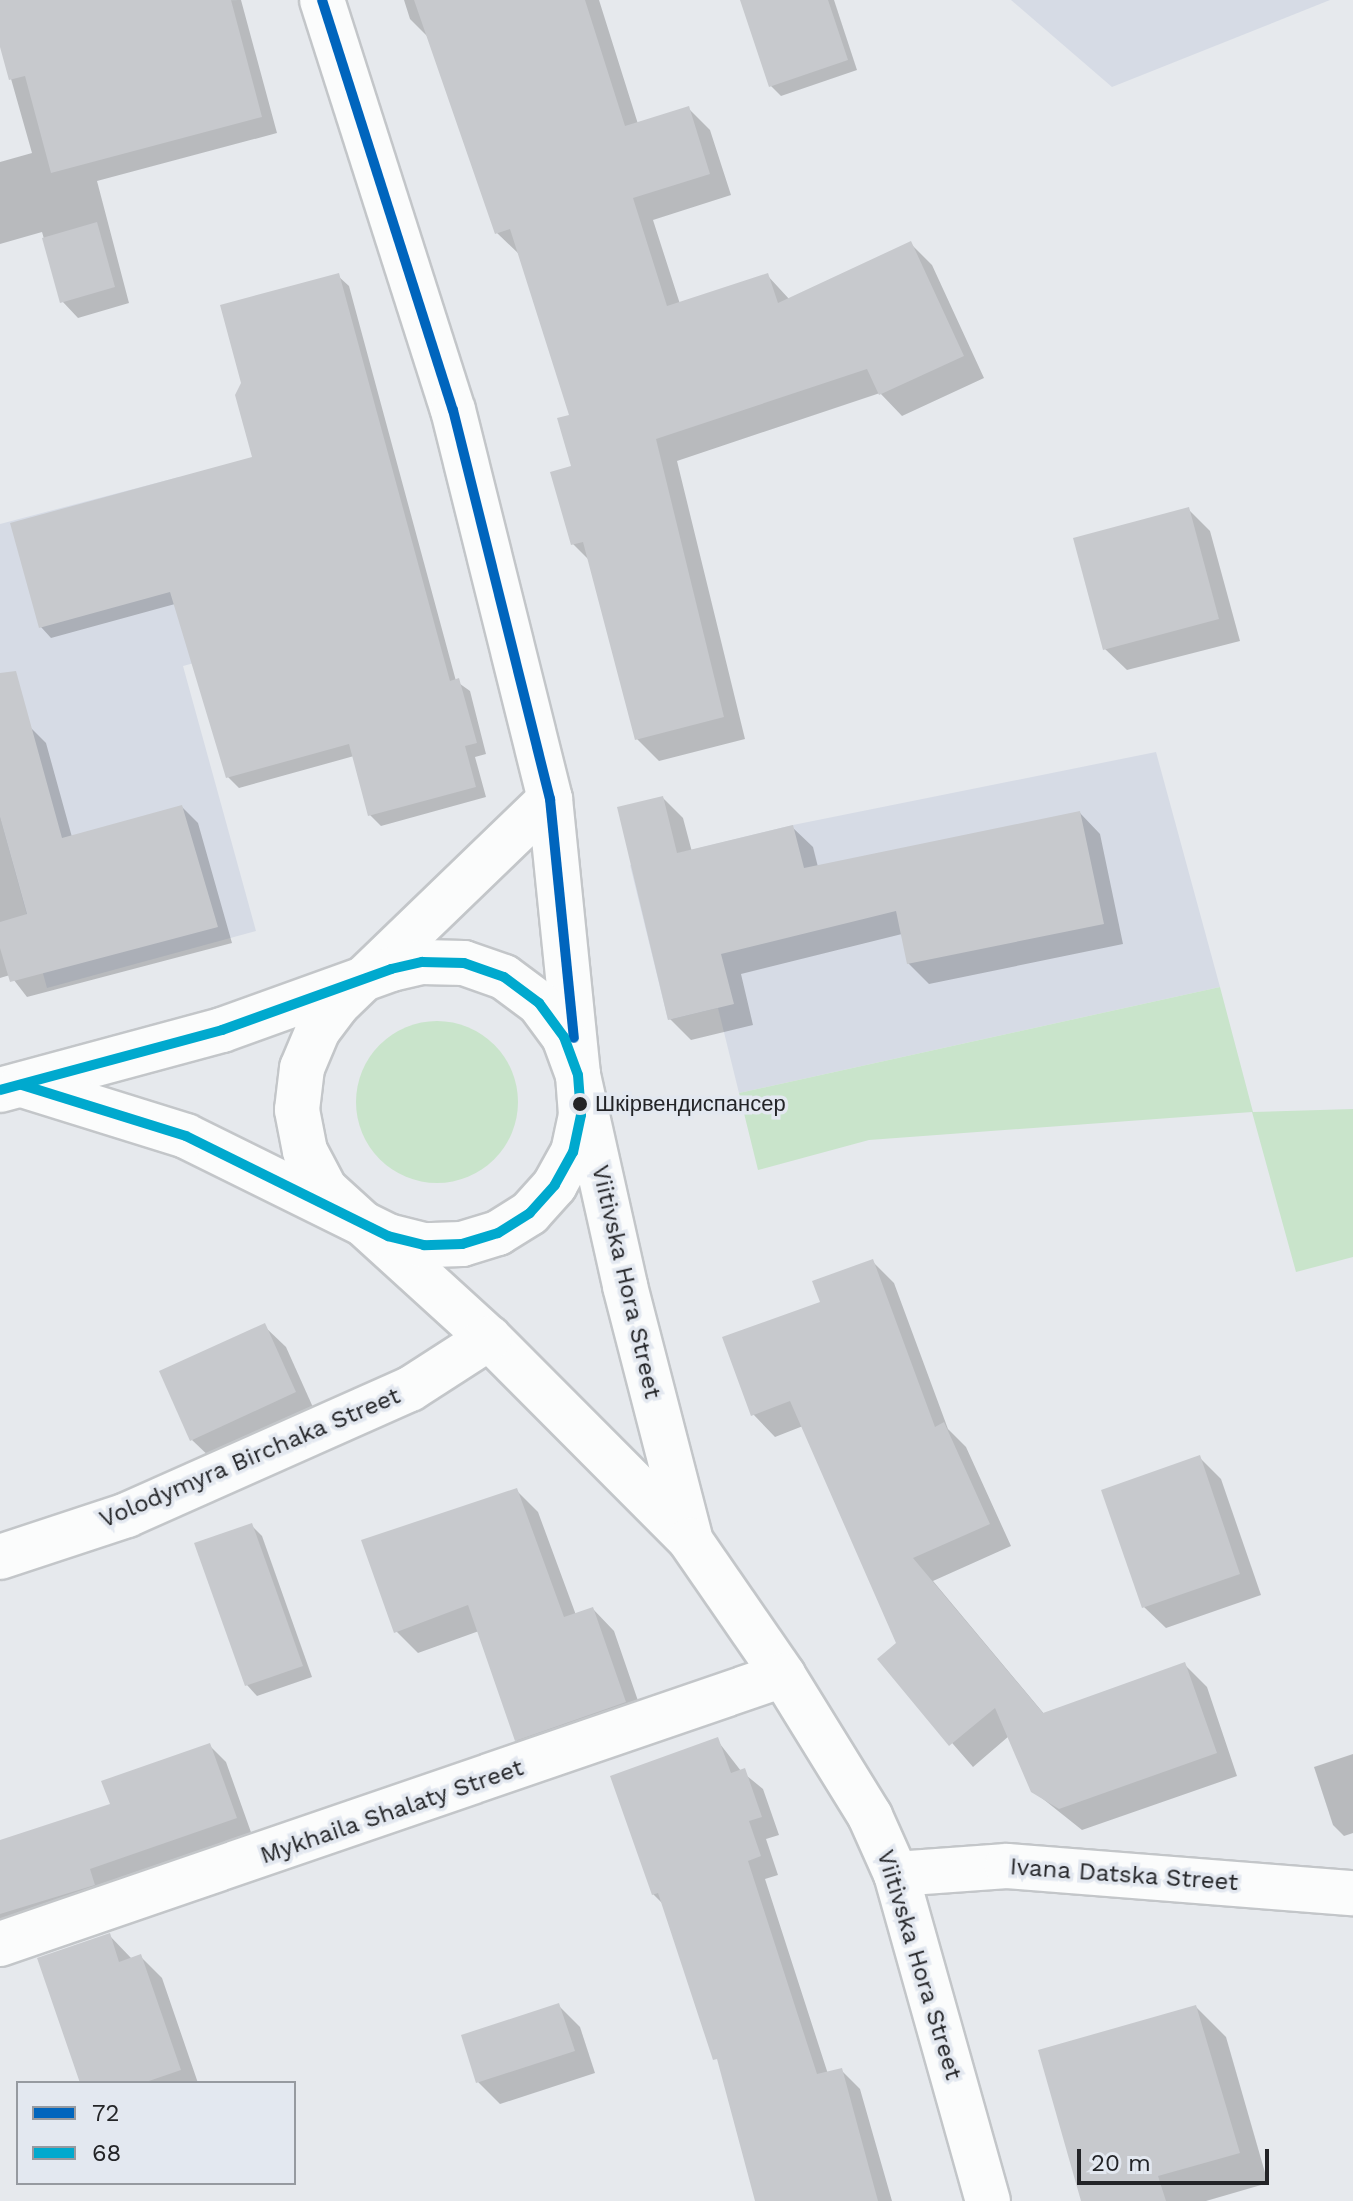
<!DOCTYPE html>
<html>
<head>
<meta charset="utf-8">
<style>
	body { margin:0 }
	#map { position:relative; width:1353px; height:2201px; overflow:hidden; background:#e6e9ed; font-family:"Work Sans",sans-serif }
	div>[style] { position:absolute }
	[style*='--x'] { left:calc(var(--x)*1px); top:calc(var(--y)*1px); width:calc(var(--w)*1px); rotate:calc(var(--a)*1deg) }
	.built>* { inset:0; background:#d6dbe5 }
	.green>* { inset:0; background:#c9e4cb }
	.round { border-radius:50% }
	.shadow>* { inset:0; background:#0003 }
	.building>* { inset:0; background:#c7c9cd }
	.roads { filter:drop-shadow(2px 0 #c3c6c9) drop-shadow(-2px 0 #c3c6c9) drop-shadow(0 2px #c3c6c9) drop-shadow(0 -2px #c3c6c9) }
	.minor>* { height:44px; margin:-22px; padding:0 22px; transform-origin:22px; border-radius:22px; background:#fbfcfc }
	.bus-1>* { height:10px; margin:-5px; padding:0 5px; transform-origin:5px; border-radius:5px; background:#0065bd }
	.bus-2>* { height:10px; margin:-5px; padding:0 5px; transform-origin:5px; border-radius:5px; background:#00a9ce }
	.dots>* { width:22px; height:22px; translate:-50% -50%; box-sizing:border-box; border:4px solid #e3e8f0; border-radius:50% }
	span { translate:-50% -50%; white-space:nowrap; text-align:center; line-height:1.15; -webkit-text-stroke:7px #e3e8f0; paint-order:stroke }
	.bus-label { font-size:22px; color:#232427 }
	.left { translate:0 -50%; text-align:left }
	.street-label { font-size:24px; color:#232427 }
	.legend { position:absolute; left:16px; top:2081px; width:280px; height:104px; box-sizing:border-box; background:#e3e8f0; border:2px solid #969aa0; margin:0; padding:10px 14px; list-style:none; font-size:24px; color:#232427 }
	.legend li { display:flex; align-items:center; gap:16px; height:40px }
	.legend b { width:40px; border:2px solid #969aa0 }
	.scale { position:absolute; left:1077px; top:2149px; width:192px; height:36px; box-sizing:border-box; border:4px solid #232427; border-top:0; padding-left:10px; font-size:24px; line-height:28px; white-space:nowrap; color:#232427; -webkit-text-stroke:6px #e3e8f0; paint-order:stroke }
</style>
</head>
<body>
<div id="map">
	<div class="built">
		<div style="clip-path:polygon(1011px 0,1330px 0,1112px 87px)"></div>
		<div style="clip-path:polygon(179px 477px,186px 506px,284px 639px,183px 666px,256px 931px,47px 988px,0 817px,0 524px)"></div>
		<div style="clip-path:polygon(1156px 752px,1220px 987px,739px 1093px,718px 1008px,668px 1020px,630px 865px,793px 825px)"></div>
	</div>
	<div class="green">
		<div style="clip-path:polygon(1220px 987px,1253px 1112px,1353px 1109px,1353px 1257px,1296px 1272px,1252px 1112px,869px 1140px,758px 1170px,739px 1093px)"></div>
		<div class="round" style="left:356px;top:1021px;width:162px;height:162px"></div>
	</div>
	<div class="shadow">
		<div style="clip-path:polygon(241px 0,277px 133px,97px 181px,129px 303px,78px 318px,62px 301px,42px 232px,0 244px,0 162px,32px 153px,0 40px,0 2px)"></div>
		<div style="clip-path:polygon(404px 0,599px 0,638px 124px,688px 108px,710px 130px,731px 195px,653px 220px,680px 304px,767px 275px,790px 300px,911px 244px,932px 265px,984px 378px,902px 416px,880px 393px,677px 461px,745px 739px,659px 761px,637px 739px,591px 562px,573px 544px,571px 416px,519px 254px,497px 233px,428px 37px,410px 19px)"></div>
		<div style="clip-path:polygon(742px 0,834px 0,857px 70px,781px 96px,771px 86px)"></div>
		<div style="clip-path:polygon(338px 276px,349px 286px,456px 681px,470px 691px,486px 754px,475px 757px,486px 797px,381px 826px,370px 815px,354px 756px,239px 788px,228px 777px,175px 604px,51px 638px,41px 627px,254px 458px)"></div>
		<div style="clip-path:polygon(1188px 509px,1210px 531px,1240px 641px,1127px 670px,1105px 649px)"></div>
		<div style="clip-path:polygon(30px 727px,46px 743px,72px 837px,182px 807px,198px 823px,232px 943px,27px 997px,10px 975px,0 978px,0 735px)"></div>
		<div style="clip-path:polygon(663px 798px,683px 818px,692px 852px,792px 827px,813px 847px,818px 867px,1080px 813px,1100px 834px,1123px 944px,929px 984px,908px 963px,902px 934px,741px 974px,753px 1025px,691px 1040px,670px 1019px)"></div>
		<div style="clip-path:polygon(872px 1261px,894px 1283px,948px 1429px,966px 1447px,1011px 1546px,933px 1581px,1045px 1715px,1185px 1665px,1207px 1687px,1237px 1776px,1082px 1830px,1033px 1791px,1009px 1736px,973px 1767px,880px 1660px,899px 1644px,803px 1426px,775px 1437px,753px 1414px,823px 1303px)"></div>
		<div style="clip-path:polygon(264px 1326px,286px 1347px,316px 1414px,214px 1461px,192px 1440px)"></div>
		<div style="clip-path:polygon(1199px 1457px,1221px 1479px,1261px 1595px,1166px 1628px,1144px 1607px)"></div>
		<div style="clip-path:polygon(516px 1490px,538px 1512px,576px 1615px,593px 1609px,614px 1631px,646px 1724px,538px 1761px,516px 1740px,479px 1631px,418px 1653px,396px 1631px)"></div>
		<div style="clip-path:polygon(251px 1525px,262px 1536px,312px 1677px,257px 1696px,247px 1685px)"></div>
		<div style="clip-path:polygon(717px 1740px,741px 1771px,763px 1789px,779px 1835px,766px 1839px,778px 1875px,765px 1879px,828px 2074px,841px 2070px,860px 2089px,892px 2201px,757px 2201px,720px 2065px,665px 1906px,653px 1894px)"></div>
		<div style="clip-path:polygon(210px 1746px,226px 1762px,252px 1835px,0 1935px,0 1842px,112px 1806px)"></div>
		<div style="clip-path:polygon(1353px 1754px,1353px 1833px,1344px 1836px,1333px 1825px,1314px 1767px)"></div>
		<div style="clip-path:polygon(109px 1935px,132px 1959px,140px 1956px,162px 1978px,198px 2083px,82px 2083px)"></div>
		<div style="clip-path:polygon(558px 2005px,580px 2027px,595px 2073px,500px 2104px,478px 2082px)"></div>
		<div style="clip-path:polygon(1196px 2007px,1226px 2037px,1268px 2183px,1206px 2201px,1083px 2201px)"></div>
	</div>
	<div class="building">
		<div style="clip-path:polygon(0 0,231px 0,262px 117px,51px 173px,25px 76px,9px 80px,0 47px)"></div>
		<div style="clip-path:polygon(414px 0,585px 0,625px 126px,689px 106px,710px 174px,633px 198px,667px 306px,768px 273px,778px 303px,911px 241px,964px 356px,879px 395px,867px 369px,656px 439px,724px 717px,635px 740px,583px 542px,571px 545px,550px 472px,571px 466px,557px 418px,569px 415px,510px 229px,495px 234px)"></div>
		<div style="clip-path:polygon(740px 0,828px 0,848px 60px,769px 87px)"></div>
		<div style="clip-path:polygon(97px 222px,115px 287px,60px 303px,42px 238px)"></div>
		<div style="clip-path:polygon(339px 273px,450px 681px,459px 678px,477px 743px,465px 746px,476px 787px,368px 816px,349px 744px,226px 778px,170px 592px,39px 628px,10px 523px,252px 457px,235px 395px,241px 383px,220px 305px)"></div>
		<div style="clip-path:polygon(1189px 507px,1219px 619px,1103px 650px,1073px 538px)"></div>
		<div style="clip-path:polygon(16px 671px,62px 838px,182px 805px,218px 927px,10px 982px,0 948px,0 922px,27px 914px,0 817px,0 673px)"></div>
		<div style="clip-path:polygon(663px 796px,677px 853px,793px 825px,804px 868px,1080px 811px,1104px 924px,907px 964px,896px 911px,721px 954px,734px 1004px,668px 1020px,617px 807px)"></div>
		<div style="clip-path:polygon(873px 1259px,935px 1427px,944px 1422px,990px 1524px,913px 1558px,1043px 1713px,1185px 1662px,1217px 1753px,1059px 1809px,1031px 1792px,995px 1708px,949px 1746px,877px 1659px,896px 1643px,790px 1401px,751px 1416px,722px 1337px,820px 1302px,812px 1281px)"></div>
		<div style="clip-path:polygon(265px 1323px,296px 1392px,190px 1441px,159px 1371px)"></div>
		<div style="clip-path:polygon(1200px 1455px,1240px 1574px,1142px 1608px,1101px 1490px)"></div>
		<div style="clip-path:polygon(517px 1488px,564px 1617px,593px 1607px,626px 1702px,515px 1741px,468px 1605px,394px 1633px,361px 1540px)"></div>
		<div style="clip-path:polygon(252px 1523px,303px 1666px,245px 1686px,194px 1543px)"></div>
		<div style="clip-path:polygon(718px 1737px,731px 1773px,745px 1768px,762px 1817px,749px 1821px,761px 1856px,748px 1861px,817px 2074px,842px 2068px,878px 2201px,755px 2201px,717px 2059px,713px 2060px,658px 1893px,652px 1895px,610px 1776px)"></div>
		<div style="clip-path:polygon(210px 1743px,237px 1818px,90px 1869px,95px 1885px,0 1914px,0 1840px,110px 1804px,101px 1781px)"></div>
		<div style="clip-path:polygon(110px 1933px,119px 1962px,141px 1954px,181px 2070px,143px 2083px,80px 2083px,37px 1958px)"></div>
		<div style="clip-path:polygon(559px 2003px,575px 2051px,476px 2083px,461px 2035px)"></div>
		<div style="clip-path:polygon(1196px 2005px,1240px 2153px,1158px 2176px,1166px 2201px,1081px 2201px,1038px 2050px)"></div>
	</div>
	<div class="roads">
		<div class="minor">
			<div style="--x:322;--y:0;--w:430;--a:72.3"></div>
			<div style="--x:453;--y:410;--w:401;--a:76"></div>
			<div style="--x:550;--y:799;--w:277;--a:84.2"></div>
			<div style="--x:578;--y:1075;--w:216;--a:77.4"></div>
			<div style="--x:625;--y:1286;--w:259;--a:75.5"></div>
			<div style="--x:550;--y:799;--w:296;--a:136"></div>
			<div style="--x:337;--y:1005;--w:31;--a:127"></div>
			<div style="--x:318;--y:1030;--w:41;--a:112.8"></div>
			<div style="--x:302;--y:1068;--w:42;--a:96.8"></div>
			<div style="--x:297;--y:1110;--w:42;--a:79"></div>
			<div style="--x:305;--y:1151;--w:43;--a:62.2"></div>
			<div style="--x:325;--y:1189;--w:222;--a:42.3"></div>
			<div style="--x:489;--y:1338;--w:285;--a:45.1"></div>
			<div style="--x:690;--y:1540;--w:164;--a:55.4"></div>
			<div style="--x:783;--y:1675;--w:166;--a:58.3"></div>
			<div style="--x:870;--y:1816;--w:64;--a:65.9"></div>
			<div style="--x:896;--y:1874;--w:340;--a:74.3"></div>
			<div style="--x:0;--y:1090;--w:230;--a:-15.1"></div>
			<div style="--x:222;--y:1030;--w:180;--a:-19.8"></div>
			<div style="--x:391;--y:969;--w:32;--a:-13"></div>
			<div style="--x:422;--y:962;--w:42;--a:1.4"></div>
			<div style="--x:464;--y:963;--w:42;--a:19.3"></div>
			<div style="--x:504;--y:977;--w:44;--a:36.6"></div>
			<div style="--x:539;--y:1003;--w:42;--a:53.7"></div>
			<div style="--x:564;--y:1037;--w:40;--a:69.8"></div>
			<div style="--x:578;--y:1075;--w:40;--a:85.7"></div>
			<div style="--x:581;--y:1115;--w:38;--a:102"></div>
			<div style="--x:573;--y:1152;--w:38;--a:119"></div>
			<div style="--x:555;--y:1185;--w:38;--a:132"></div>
			<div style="--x:530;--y:1213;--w:38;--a:148"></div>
			<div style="--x:498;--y:1233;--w:38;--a:163"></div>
			<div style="--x:462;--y:1244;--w:38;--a:178"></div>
			<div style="--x:424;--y:1245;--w:37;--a:-166"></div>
			<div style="--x:388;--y:1236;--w:225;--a:-153.7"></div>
			<div style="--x:186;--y:1136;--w:172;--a:-162.7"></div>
			<div style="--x:0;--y:1557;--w:134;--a:-18.3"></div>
			<div style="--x:127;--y:1515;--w:310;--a:-24"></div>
			<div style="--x:410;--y:1389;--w:94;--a:-32.8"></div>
			<div style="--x:896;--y:1874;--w:111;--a:-4.1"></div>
			<div style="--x:1007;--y:1866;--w:347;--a:4.5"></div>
			<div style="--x:0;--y:1944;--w:828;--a:-18.96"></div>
		</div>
	</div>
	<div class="bus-1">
		<div style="--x:322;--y:0;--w:430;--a:72.3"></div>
		<div style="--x:453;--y:410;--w:401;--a:76"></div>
		<div style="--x:550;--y:799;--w:240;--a:84.3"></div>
	</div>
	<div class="bus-2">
		<div style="--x:0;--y:1090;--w:230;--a:-15.1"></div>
		<div style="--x:222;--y:1030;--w:180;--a:-19.8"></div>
		<div style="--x:391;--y:969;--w:32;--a:-13"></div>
		<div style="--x:422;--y:962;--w:42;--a:1.4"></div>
		<div style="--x:464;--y:963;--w:42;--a:19.3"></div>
		<div style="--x:504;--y:977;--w:44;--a:36.6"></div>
		<div style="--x:539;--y:1003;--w:42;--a:53.7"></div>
		<div style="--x:564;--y:1037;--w:40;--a:69.8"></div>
		<div style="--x:578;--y:1075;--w:40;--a:85.7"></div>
		<div style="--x:581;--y:1115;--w:38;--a:102"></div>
		<div style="--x:573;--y:1152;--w:38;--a:119"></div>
		<div style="--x:555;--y:1185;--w:38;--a:132"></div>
		<div style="--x:530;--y:1213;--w:38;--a:148"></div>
		<div style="--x:498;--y:1233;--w:38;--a:163"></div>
		<div style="--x:462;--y:1244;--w:38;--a:178"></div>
		<div style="--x:424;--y:1245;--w:37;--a:-166"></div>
		<div style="--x:388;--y:1236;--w:225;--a:-153.7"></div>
		<div style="--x:186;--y:1136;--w:172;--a:-162.7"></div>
	</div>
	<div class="dots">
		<div style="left:580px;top:1104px;background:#232427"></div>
	</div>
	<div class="bus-label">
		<span class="left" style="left:595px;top:1104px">Шкірвендиспансер</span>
	</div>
	<div class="street-label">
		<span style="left:626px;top:1282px;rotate:77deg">Viitivska Hora Street</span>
		<span style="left:250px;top:1458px;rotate:-23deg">Volodymyra Birchaka Street</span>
		<span style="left:392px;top:1812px;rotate:-19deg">Mykhaila Shalaty Street</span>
		<span style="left:1124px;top:1875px;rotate:4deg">Ivana Datska Street</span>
		<span style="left:919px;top:1965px;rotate:73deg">Viitivska Hora Street</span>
	</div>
	<ul class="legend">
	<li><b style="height:10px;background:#0065bd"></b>72</li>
	<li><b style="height:10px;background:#00a9ce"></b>68</li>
	</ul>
	<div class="scale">20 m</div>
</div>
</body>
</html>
